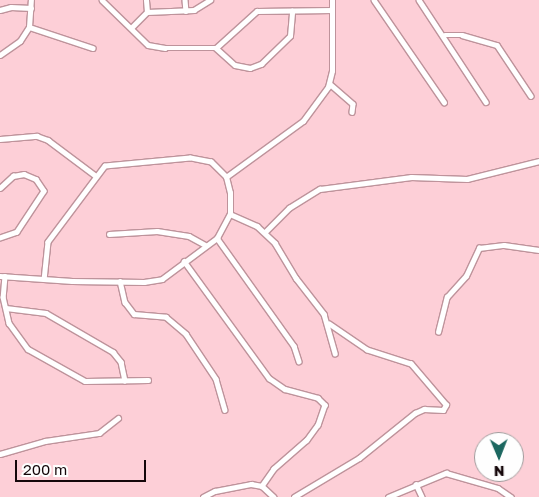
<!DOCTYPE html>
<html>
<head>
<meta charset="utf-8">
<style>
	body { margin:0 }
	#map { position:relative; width:539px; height:497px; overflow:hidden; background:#fdcfd7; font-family:"Golos Text",sans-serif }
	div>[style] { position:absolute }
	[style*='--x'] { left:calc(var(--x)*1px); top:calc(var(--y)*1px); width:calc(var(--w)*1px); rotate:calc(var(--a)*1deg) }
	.roads { filter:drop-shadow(1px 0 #be939b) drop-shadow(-1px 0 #be939b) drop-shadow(0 1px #be939b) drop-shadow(0 -1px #be939b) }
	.street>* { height:4.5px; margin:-2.25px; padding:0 2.25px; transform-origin:2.25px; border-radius:2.25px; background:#fff }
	span { translate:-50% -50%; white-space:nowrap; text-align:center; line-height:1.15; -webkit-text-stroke:4px #fefefe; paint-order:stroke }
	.north { position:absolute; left:474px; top:432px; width:50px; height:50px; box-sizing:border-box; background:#fefefe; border:1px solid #a19b9c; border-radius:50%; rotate:179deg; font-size:14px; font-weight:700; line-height:20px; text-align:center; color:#15070a }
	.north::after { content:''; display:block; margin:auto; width:18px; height:22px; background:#1c6760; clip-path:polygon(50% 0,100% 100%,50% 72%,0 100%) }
	.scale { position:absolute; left:15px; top:460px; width:131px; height:22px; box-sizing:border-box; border:2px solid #15070a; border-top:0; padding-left:6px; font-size:15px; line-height:18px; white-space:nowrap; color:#15070a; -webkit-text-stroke:4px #fefefe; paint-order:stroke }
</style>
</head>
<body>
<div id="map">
	<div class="roads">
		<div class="street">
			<div style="--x:102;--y:0;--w:64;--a:44.4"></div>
			<div style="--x:148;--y:45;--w:17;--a:10"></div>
			<div style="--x:165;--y:48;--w:51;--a:0"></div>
			<div style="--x:216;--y:48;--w:55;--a:-42.1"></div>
			<div style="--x:257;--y:11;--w:75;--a:-0.8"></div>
			<div style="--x:185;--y:0;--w:11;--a:85"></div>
			<div style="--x:374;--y:0;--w:124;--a:55.5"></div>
			<div style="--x:419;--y:0;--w:122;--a:56.7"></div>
			<div style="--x:0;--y:10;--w:11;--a:-15"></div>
			<div style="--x:11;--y:7;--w:20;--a:3"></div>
			<div style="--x:147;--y:12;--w:47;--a:-2.4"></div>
			<div style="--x:194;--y:10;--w:19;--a:-32"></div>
			<div style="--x:29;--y:27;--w:67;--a:18.2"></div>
			<div style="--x:131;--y:28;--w:23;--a:-45"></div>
			<div style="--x:147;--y:12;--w:12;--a:-95"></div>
			<div style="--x:445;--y:35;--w:17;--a:0"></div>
			<div style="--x:462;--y:35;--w:36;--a:16"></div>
			<div style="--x:497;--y:45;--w:61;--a:56.3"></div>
			<div style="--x:216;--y:48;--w:25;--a:42"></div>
			<div style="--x:235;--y:65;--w:15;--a:11"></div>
			<div style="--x:250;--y:68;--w:12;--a:-20"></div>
			<div style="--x:261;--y:64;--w:40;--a:-44"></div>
			<div style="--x:290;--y:36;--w:25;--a:-85"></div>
			<div style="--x:0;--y:55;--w:24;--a:-35"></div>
			<div style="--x:20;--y:41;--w:17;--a:-57"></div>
			<div style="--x:29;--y:27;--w:27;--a:-86"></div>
			<div style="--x:330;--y:84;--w:30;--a:41"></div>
			<div style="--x:353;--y:104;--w:8;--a:97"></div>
			<div style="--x:0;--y:139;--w:37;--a:-5"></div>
			<div style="--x:37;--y:136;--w:12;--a:20"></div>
			<div style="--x:48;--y:140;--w:60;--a:36.9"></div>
			<div style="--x:226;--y:177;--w:95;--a:-36"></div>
			<div style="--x:303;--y:121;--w:42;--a:-53.7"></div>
			<div style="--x:328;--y:87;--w:16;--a:-76"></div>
			<div style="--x:332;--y:71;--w:71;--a:-90"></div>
			<div style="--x:0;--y:188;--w:18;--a:-43"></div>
			<div style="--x:13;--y:176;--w:11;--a:-10"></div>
			<div style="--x:24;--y:174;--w:13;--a:23"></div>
			<div style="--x:36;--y:179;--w:14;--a:56"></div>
			<div style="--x:44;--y:191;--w:49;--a:123.4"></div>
			<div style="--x:17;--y:232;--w:18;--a:161"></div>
			<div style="--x:230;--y:214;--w:30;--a:24"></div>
			<div style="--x:257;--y:226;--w:25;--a:43"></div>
			<div style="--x:275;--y:243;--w:41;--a:59"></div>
			<div style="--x:296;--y:278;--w:46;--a:52.1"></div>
			<div style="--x:324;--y:314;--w:41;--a:74.2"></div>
			<div style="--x:265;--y:232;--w:34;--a:-45"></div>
			<div style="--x:289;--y:208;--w:36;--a:-32"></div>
			<div style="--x:320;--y:189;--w:92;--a:-7.5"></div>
			<div style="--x:411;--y:177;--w:56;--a:2"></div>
			<div style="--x:467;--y:179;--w:74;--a:-14"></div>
			<div style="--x:109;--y:234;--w:48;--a:-3.6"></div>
			<div style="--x:157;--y:231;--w:32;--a:9"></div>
			<div style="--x:189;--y:236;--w:18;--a:29"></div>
			<div style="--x:217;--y:238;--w:133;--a:54.5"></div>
			<div style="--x:294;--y:346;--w:16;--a:72"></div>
			<div style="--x:184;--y:261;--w:145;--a:54"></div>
			<div style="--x:269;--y:378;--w:19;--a:35"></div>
			<div style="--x:285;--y:389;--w:34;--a:15"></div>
			<div style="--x:318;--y:398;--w:10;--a:45"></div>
			<div style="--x:325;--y:405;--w:21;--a:109"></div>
			<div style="--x:318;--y:425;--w:19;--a:126"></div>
			<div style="--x:307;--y:440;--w:44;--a:138.7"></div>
			<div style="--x:274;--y:469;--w:21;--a:125"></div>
			<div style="--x:0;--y:276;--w:72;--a:4"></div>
			<div style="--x:72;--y:281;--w:72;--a:0.8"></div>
			<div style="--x:144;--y:282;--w:18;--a:-9"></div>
			<div style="--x:162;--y:279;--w:69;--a:-36.7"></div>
			<div style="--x:217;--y:238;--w:27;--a:-62"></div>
			<div style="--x:230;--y:214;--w:21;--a:-90"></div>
			<div style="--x:230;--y:193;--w:16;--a:-104"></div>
			<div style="--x:226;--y:177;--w:21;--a:-135"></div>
			<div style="--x:211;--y:162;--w:21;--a:-169"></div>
			<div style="--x:190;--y:158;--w:85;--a:174.6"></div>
			<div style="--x:105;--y:166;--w:95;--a:126.9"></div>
			<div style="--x:48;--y:242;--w:36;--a:96"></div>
			<div style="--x:5;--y:276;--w:21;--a:95"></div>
			<div style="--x:3;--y:297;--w:27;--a:77"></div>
			<div style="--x:9;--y:323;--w:32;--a:54"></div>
			<div style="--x:28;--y:349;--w:65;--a:29.3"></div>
			<div style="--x:85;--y:381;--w:63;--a:-0.9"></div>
			<div style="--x:120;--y:281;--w:22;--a:77"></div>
			<div style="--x:125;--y:302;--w:15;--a:53"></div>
			<div style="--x:134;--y:314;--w:32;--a:5"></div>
			<div style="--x:166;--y:317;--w:26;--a:40"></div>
			<div style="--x:186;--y:334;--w:54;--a:56.3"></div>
			<div style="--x:216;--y:379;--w:32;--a:74"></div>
			<div style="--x:6;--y:308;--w:40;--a:7.1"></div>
			<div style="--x:46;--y:313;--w:78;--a:30.2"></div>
			<div style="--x:113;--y:352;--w:13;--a:51"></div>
			<div style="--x:121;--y:362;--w:19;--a:78"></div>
			<div style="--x:438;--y:332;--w:36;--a:-76"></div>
			<div style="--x:447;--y:297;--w:28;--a:-48"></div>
			<div style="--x:466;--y:276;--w:31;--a:-65"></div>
			<div style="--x:479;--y:248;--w:25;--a:-7"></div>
			<div style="--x:504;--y:245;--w:35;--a:8"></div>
			<div style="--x:0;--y:454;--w:47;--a:-16.1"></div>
			<div style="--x:45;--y:441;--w:55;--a:-8.4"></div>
			<div style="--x:99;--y:433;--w:24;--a:-38"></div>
			<div style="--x:416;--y:484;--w:14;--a:65"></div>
			<div style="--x:203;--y:497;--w:13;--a:-27"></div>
			<div style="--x:215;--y:491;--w:37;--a:-11"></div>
			<div style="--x:251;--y:484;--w:11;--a:10"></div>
			<div style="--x:262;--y:486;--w:16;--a:43"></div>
			<div style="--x:294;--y:497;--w:76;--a:-31"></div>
			<div style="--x:359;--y:458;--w:72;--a:-38.8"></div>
			<div style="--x:415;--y:413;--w:10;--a:-24"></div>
			<div style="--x:424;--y:409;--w:19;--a:3"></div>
			<div style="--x:443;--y:410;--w:6;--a:-59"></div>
			<div style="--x:446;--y:405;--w:54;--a:-130.5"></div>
			<div style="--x:411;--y:364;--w:46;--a:-162.3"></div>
			<div style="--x:367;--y:350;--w:46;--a:-145.6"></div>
			<div style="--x:388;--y:497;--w:63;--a:-22.5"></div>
			<div style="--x:446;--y:473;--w:54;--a:16.1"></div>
			<div style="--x:498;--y:488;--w:16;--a:35"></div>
		</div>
	</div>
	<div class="north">N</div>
	<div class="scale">200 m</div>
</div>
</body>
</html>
